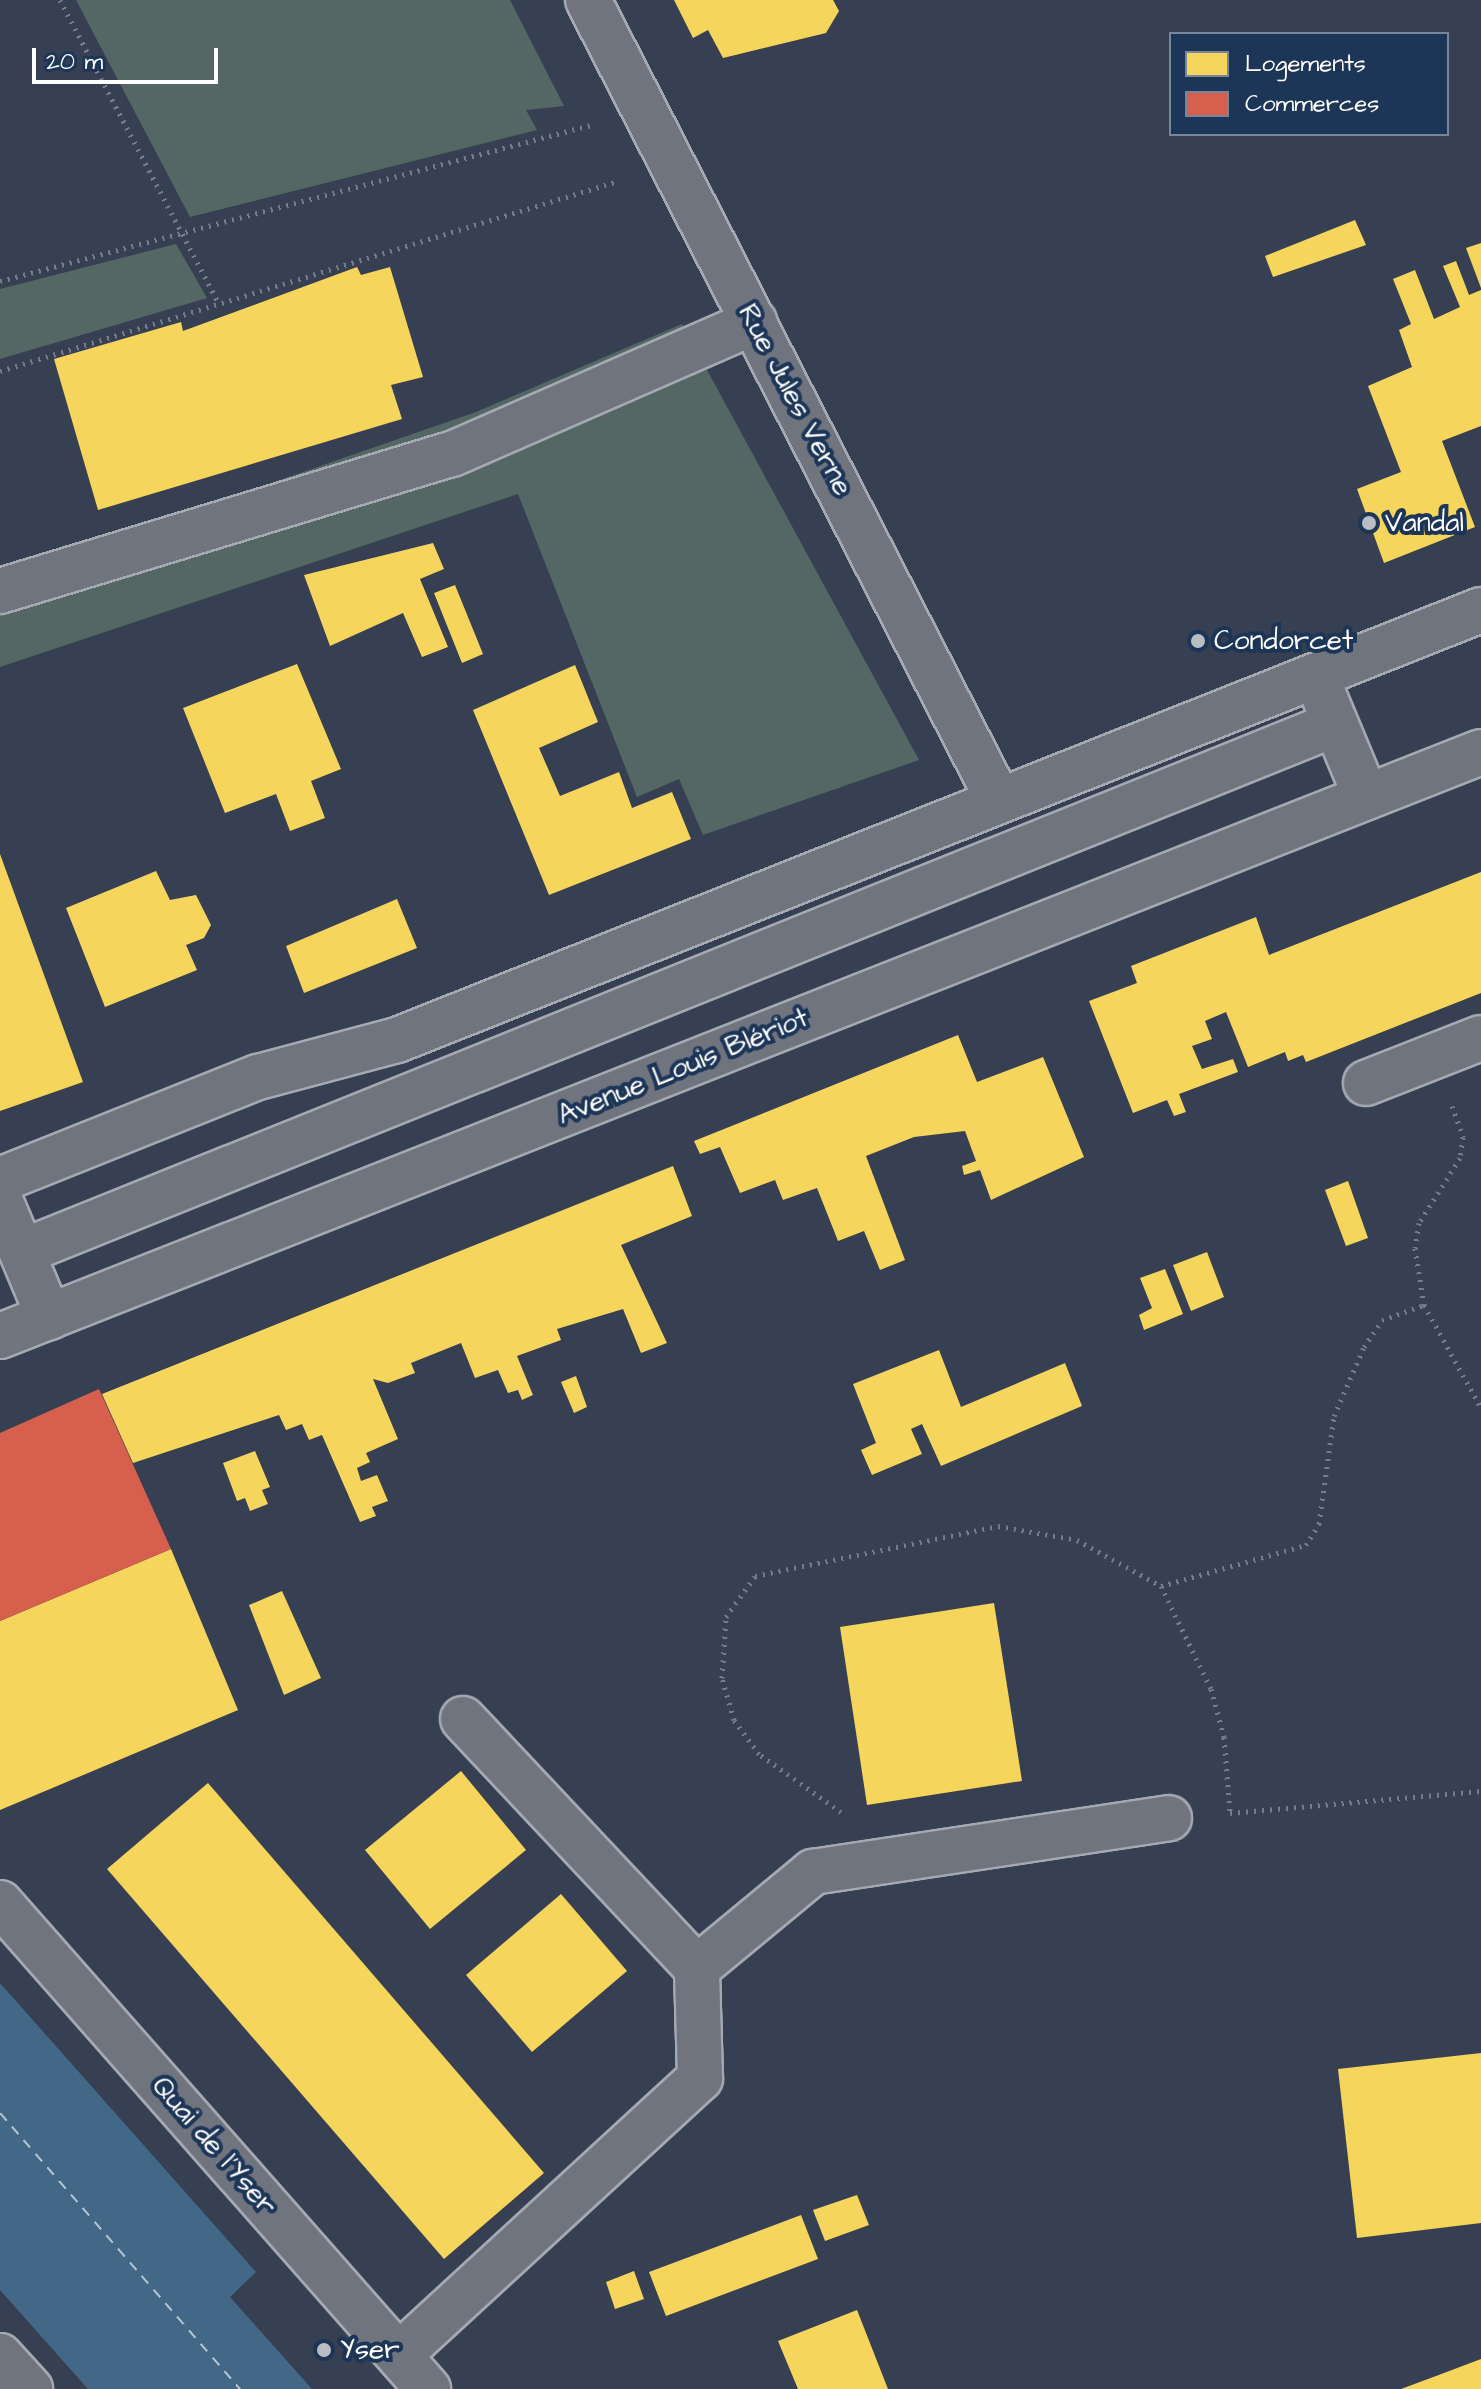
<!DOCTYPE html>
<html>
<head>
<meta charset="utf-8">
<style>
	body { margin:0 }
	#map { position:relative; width:1481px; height:2389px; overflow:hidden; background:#374053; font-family:"Architects Daughter",sans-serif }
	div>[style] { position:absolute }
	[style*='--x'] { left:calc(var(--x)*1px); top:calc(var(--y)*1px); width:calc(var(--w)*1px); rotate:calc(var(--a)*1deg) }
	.green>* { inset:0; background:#546765 }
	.water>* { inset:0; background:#436787 }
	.homes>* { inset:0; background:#f6d55c }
	.shops>* { inset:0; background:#d6604d }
	.ferry>* { height:2px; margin-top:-1px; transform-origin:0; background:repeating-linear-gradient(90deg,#b4c4d1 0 10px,transparent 0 18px) }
	.path>* { height:5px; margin-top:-2.5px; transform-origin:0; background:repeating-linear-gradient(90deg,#777d86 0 2px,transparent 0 8px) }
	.roads { filter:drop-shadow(2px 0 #a5a9b2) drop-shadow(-2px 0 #a5a9b2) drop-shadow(0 2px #a5a9b2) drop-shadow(0 -2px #a5a9b2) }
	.minor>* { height:44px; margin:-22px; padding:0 22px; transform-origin:22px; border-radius:22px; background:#6f747e }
	.dots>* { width:22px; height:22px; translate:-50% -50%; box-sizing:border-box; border:4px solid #1d3557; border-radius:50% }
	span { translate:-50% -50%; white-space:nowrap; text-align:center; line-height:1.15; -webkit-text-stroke:8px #1d3557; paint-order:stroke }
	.street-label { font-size:28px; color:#fff }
	.poi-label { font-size:28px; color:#fff }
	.left { translate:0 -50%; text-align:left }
	.legend { position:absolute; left:1169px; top:32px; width:280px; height:104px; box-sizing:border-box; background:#1d3557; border:2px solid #77869a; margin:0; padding:10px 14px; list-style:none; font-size:24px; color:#fff }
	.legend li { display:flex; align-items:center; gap:16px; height:40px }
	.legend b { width:40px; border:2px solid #77869a }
	.scale { position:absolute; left:32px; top:48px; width:186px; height:36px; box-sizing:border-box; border:4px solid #fff; border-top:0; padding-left:10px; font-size:24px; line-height:28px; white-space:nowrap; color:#fff; -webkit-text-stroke:6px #1d3557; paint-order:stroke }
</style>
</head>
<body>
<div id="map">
	<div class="green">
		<div style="clip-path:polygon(76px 0,510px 0,564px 106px,526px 110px,537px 130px,190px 217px)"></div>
		<div style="clip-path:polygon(176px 244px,207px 298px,0 359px,0 289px)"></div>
		<div style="clip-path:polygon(682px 324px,919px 760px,703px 835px,679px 779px,637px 797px,518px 494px,0 667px,0 577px,476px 412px)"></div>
	</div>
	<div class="water">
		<div style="clip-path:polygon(0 1983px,256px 2272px,230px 2297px,312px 2389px,88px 2389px,0 2290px)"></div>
	</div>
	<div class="homes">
		<div style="clip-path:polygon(674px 0,833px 0,839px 11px,826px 33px,723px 58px,708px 30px,693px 38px)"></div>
		<div style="clip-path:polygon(1355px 220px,1366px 245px,1273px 277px,1265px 256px)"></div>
		<div style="clip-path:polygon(1481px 243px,1481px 288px,1466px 248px)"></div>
		<div style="clip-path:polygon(1456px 261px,1469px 295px,1481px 290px,1481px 426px,1442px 441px,1475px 527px,1384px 563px,1357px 489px,1401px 472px,1368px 386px,1412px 367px,1399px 330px,1411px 324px,1393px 279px,1415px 270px,1434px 319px,1460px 307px,1443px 266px)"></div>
		<div style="clip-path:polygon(357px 267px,361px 275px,390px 267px,423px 377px,391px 385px,402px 419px,98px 510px,54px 359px,181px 322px,183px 331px)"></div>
		<div style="clip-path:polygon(433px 543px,444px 569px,420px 579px,448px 647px,422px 657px,403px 613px,330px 646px,304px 575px)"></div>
		<div style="clip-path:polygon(455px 585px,483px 654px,462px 663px,434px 593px)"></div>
		<div style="clip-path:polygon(297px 664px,341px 769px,311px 781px,325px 818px,290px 831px,276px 794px,225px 813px,183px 708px)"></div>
		<div style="clip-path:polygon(575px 665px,598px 722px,539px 748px,560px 796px,619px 772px,632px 808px,672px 792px,691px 839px,549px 895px,473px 710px)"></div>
		<div style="clip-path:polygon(0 854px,83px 1082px,0 1111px)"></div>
		<div style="clip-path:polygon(156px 871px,170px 900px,196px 895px,211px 925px,204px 938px,186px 945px,197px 970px,105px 1007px,66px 908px)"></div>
		<div style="clip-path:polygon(1481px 872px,1481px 993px,1306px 1062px,1303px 1055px,1288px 1061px,1285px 1052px,1248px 1067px,1226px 1012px,1205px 1021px,1212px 1039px,1192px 1046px,1202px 1069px,1233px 1059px,1238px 1072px,1179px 1094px,1186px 1112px,1174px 1116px,1167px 1100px,1133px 1113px,1089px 1001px,1137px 983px,1131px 966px,1256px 917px,1269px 955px)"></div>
		<div style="clip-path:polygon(397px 899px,417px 948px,304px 993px,286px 946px)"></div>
		<div style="clip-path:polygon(958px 1035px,977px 1082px,1043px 1057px,1084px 1157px,991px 1200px,980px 1170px,964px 1175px,962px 1166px,976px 1161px,965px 1131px,914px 1137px,866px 1156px,905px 1260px,880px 1270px,864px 1231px,838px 1241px,817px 1188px,783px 1200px,775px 1180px,740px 1193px,720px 1147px,700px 1154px,694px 1141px)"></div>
		<div style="clip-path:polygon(673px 1166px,692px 1216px,621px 1245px,667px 1343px,641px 1353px,623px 1309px,557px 1329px,561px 1340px,517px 1356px,533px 1395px,522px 1400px,518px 1390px,508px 1393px,498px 1370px,475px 1378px,461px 1343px,411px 1363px,415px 1373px,388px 1383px,373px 1379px,398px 1439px,366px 1453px,370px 1462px,357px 1468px,361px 1481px,377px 1475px,388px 1501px,372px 1507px,376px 1516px,360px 1522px,322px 1435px,309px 1440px,302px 1424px,286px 1430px,279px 1415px,133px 1463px,102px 1394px)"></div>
		<div style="clip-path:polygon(1348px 1181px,1368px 1238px,1346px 1246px,1325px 1190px)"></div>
		<div style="clip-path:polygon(1207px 1252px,1224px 1297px,1191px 1311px,1173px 1265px)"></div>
		<div style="clip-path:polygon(1165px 1269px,1183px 1314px,1144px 1330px,1139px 1315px,1152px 1308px,1140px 1278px)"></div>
		<div style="clip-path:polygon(939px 1350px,961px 1407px,1065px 1363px,1082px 1406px,941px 1466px,922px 1424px,911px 1429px,922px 1454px,872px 1475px,861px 1450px,876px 1443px,853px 1384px)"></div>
		<div style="clip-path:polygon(576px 1376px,587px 1407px,574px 1413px,561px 1382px)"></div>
		<div style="clip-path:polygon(255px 1451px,270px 1487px,262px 1490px,268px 1504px,250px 1511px,245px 1498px,237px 1501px,223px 1463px)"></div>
		<div style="clip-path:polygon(171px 1549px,238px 1710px,0 1810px,0 1621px)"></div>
		<div style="clip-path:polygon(282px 1591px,321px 1678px,284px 1695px,249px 1605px)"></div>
		<div style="clip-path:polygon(994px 1603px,1022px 1781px,867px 1805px,840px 1627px)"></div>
		<div style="clip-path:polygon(461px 1771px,526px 1850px,430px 1929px,365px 1850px)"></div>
		<div style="clip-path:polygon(208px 1783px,544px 2173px,444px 2259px,107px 1869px)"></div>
		<div style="clip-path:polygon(561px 1894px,627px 1971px,532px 2052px,466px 1975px)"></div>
		<div style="clip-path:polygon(1481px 2053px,1481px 2223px,1357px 2238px,1338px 2069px)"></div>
		<div style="clip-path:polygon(857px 2195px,869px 2225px,825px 2241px,813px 2210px)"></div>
		<div style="clip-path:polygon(801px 2215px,818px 2259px,666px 2316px,649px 2272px)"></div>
		<div style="clip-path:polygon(634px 2271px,644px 2299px,615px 2309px,606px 2282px)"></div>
		<div style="clip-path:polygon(857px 2310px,888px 2389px,798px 2389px,778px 2341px)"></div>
		<div style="clip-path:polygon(1481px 2359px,1481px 2389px,1401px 2389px,1436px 2376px)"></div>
	</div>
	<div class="shops">
		<div style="clip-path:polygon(99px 1389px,171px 1549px,0 1621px,0 1433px)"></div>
	</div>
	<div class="ferry">
		<div style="--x:0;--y:2113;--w:366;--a:49"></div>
	</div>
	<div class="path">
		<div style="--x:60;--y:0;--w:343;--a:62.4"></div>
		<div style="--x:0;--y:281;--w:611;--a:-14.79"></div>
		<div style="--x:0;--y:371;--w:647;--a:-17.09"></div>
		<div style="--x:1452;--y:1106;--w:33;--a:70"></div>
		<div style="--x:1463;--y:1137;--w:21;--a:98"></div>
		<div style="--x:1460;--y:1158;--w:77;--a:122.2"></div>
		<div style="--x:1419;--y:1223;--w:25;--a:99"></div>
		<div style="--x:1415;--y:1248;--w:58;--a:81"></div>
		<div style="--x:1424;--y:1305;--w:118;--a:61"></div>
		<div style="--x:1161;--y:1586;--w:151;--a:-15.8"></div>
		<div style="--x:1306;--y:1545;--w:25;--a:-58"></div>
		<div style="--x:1319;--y:1524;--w:109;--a:-82.1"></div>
		<div style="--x:1334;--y:1416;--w:75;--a:-66.5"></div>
		<div style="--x:1364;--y:1347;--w:32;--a:-56"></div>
		<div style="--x:1382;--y:1320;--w:45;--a:-19.7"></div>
		<div style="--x:841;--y:1812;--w:100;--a:-144.7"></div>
		<div style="--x:759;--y:1754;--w:42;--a:-126.3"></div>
		<div style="--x:734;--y:1720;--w:44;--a:-105.9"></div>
		<div style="--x:722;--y:1678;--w:61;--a:-86.2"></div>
		<div style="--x:726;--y:1617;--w:50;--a:-54.7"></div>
		<div style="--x:755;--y:1576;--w:248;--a:-11.6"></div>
		<div style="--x:998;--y:1526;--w:80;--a:10"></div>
		<div style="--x:1077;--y:1540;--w:96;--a:28.7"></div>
		<div style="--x:1161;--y:1586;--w:114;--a:64.1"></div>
		<div style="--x:1211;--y:1689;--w:50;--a:74.8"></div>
		<div style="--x:1224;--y:1737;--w:75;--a:85.4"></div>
		<div style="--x:1230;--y:1813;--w:252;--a:-5"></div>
	</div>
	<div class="roads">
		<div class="minor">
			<div style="--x:588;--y:0;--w:900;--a:62.84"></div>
			<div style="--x:0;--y:591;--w:472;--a:-16.9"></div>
			<div style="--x:452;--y:454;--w:330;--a:-23.6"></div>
			<div style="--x:1324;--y:696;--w:109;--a:67.4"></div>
			<div style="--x:1366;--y:1083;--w:123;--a:-21.4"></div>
			<div style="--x:0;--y:1180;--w:278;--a:-21.8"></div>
			<div style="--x:258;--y:1077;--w:144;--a:-14.9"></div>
			<div style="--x:397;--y:1040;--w:1166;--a:-21.64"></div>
			<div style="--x:0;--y:1200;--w:127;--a:67.3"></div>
			<div style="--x:22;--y:1252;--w:1415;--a:-21.91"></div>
			<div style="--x:0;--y:1336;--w:1592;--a:-21.52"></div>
			<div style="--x:463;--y:1719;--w:342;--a:46.8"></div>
			<div style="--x:0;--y:1903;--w:648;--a:48.63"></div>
			<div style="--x:399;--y:2355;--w:409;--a:-42.6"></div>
			<div style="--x:700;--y:2078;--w:110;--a:-91.6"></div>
			<div style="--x:697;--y:1968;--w:151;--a:-39.6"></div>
			<div style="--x:813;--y:1872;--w:360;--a:-8.6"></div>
			<div style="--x:0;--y:2356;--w:45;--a:47.7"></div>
		</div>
	</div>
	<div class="dots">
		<div style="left:1369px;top:523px;background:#b9bcc3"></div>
		<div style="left:1198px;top:641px;background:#b9bcc3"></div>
		<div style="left:324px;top:2350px;background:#b9bcc3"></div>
	</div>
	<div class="street-label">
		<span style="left:795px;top:400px;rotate:62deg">Rue Jules Verne</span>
		<span style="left:683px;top:1067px;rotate:-22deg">Avenue Louis Blériot</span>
		<span style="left:214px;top:2146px;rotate:49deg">Quai de l'Yser</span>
	</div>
	<div class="poi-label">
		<span class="left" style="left:1385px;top:523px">Vandal</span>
		<span class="left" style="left:1214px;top:641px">Condorcet</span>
		<span class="left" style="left:340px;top:2350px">Yser</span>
	</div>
	<ul class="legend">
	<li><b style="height:22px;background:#f6d55c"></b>Logements</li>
	<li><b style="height:22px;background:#d6604d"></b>Commerces</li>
	</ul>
	<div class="scale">20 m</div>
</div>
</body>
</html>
